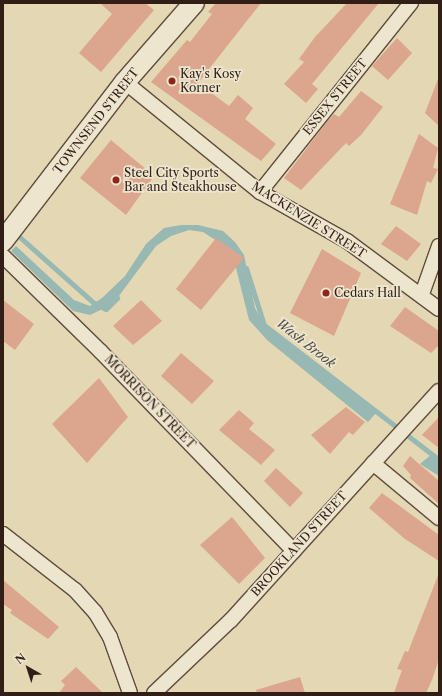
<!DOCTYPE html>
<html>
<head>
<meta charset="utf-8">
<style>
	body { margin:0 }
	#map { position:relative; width:442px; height:696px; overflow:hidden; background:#e4d7b3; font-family:"Libre Caslon Text",serif }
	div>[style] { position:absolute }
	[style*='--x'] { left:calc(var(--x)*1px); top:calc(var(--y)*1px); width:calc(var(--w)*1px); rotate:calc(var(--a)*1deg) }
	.water>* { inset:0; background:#97b8b3 }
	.stream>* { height:5px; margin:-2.5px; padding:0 2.5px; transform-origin:2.5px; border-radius:2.5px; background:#97b8b3 }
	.building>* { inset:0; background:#dca58e }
	.roads { filter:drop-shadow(1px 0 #5e4d3e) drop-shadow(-1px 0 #5e4d3e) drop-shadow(0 1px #5e4d3e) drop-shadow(0 -1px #5e4d3e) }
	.minor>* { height:14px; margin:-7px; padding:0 7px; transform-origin:7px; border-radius:7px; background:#ede5ce }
	.secondary>* { height:20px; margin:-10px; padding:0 10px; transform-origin:10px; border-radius:10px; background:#ede5ce }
	.dots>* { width:11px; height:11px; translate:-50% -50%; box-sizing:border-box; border:2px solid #ede5ce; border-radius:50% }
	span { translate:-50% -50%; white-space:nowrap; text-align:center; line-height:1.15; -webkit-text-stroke:3.5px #ede5ce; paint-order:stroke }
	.poi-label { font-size:12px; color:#311f17 }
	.left { translate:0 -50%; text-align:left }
	.street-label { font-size:12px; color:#311f17 }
	.water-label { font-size:13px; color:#504d46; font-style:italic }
	.frame { position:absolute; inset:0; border:4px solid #311f17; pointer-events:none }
	.north { position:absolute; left:8px; top:648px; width:40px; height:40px; -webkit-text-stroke:3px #ede5ce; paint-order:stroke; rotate:321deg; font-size:11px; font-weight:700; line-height:16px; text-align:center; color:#311f17 }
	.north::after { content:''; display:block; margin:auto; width:14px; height:18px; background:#311f17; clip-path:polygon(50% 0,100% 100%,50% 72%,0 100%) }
</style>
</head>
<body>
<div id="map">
	<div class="water">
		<div style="clip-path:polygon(181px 225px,198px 225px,223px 231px,235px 242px,244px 255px,255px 308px,264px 325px,376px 413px,368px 422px,267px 340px,249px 320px,234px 260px,220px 243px,203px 232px,189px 230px,171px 236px,156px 246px,113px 304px,90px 315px,73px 311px,11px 251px,16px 246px,74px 300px,90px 306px,102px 298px,125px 276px,146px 244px,164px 228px)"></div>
		<div style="clip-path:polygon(432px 454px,439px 459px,439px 476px,420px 464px)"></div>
	</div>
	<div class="stream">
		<div style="--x:14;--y:232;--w:107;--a:41.6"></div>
		<div style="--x:94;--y:303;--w:13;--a:27"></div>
		<div style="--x:106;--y:309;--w:16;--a:-45"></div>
		<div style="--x:246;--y:268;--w:60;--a:72.5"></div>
		<div style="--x:264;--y:325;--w:221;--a:37.6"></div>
	</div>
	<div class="building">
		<div style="clip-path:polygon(100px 3px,145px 3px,154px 10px,101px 72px,79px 53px,112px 14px)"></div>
		<div style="clip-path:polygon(216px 3px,261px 3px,198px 83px,229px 106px,238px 95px,253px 108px,245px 119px,276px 144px,261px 161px,151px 82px,187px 40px,190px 42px,212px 14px,208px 12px)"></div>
		<div style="clip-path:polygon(347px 3px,379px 3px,312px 84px,318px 89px,306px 103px,284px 84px,304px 62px,299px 59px,315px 37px)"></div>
		<div style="clip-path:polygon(397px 38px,412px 53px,388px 80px,372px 66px)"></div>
		<div style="clip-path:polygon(438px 79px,439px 79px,439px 126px,425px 113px)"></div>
		<div style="clip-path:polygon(361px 91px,383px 107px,361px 135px,349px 146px,346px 143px,301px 190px,284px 178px,326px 123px,334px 114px,339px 117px)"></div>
		<div style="clip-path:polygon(419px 134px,438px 148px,433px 168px,438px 169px,431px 183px,427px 181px,417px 215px,390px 204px)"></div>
		<div style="clip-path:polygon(111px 140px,154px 176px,126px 215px,80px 178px)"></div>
		<div style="clip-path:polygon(396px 226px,421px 244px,407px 261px,381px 244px)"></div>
		<div style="clip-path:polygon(216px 238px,244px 258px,201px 310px,176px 289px)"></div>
		<div style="clip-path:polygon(322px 249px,361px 273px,334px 336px,290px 313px)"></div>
		<div style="clip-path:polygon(3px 300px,34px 324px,15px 350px,3px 341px)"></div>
		<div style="clip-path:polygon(141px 300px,162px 321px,133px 345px,113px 326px)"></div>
		<div style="clip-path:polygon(405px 307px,439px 331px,439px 345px,431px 353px,390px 326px)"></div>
		<div style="clip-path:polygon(181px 353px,214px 381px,192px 404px,161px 376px)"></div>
		<div style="clip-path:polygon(99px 378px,128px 417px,87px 463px,52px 424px)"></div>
		<div style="clip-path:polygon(346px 407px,365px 422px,353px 435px,349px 432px,330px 454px,311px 435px)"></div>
		<div style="clip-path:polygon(239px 410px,254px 423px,249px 429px,275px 450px,261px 465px,219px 430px)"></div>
		<div style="clip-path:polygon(439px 417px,439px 448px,422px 435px)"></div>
		<div style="clip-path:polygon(410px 456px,439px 481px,439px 504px,410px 478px,411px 475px,403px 466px)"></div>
		<div style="clip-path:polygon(276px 468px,303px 493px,290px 507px,264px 481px)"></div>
		<div style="clip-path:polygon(382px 493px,439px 535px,439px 561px,405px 539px,369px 508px)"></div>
		<div style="clip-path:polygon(232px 517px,265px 558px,239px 584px,200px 545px)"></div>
		<div style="clip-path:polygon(439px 573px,439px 659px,432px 680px,426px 693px,394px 693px,402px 670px,397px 669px,405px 651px,408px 652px)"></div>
		<div style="clip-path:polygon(3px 580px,59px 627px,48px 639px,10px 613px,12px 610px,3px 604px)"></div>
		<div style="clip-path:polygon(76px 667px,103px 693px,59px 693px,65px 685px,61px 681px)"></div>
		<div style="clip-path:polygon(300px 677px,305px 693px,257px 693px,256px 690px)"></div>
	</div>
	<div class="roads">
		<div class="minor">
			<div style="--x:125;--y:82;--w:174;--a:39.2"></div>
			<div style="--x:260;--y:192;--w:100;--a:29.4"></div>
			<div style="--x:347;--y:241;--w:114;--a:36.5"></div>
			<div style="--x:260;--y:192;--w:242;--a:-51.4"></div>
			<div style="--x:3;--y:256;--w:137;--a:44.4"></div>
			<div style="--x:101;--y:352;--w:277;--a:45.9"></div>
			<div style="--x:422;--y:294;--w:51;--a:-70.5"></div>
			<div style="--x:373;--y:463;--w:86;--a:39.8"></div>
			<div style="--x:3;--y:534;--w:91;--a:37.9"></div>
			<div style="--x:75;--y:590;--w:30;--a:48"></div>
			<div style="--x:95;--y:612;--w:29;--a:59"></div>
			<div style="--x:110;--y:637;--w:59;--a:70.3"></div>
			<div style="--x:154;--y:693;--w:106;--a:-43.5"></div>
			<div style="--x:231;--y:620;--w:309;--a:-47.8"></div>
		</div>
		<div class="secondary">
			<div style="--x:3;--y:241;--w:200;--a:-52.5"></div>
			<div style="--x:125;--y:82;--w:105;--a:-48.9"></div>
		</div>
	</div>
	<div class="dots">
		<div style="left:172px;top:81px;background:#8f2418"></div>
		<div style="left:116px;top:180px;background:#8f2418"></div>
		<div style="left:326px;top:293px;background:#8f2418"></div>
	</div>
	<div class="poi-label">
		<span class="left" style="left:180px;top:81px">Kay's Kosy<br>Korner</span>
		<span class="left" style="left:124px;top:180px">Steel City Sports<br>Bar and Steakhouse</span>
		<span class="left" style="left:334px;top:293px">Cedars Hall</span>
	</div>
	<div class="street-label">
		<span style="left:335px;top:97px;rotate:-51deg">ESSEX STREET</span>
		<span style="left:96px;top:121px;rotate:-52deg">TOWNSEND STREET</span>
		<span style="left:309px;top:220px;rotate:32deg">MACKENZIE STREET</span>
		<span style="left:150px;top:402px;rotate:46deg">MORRISON STREET</span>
		<span style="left:299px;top:544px;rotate:-48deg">BROOKLAND STREET</span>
	</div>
	<div class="water-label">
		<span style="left:306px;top:343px;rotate:38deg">Wash Brook</span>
	</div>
	<div class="frame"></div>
	<div class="north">N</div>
</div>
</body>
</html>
